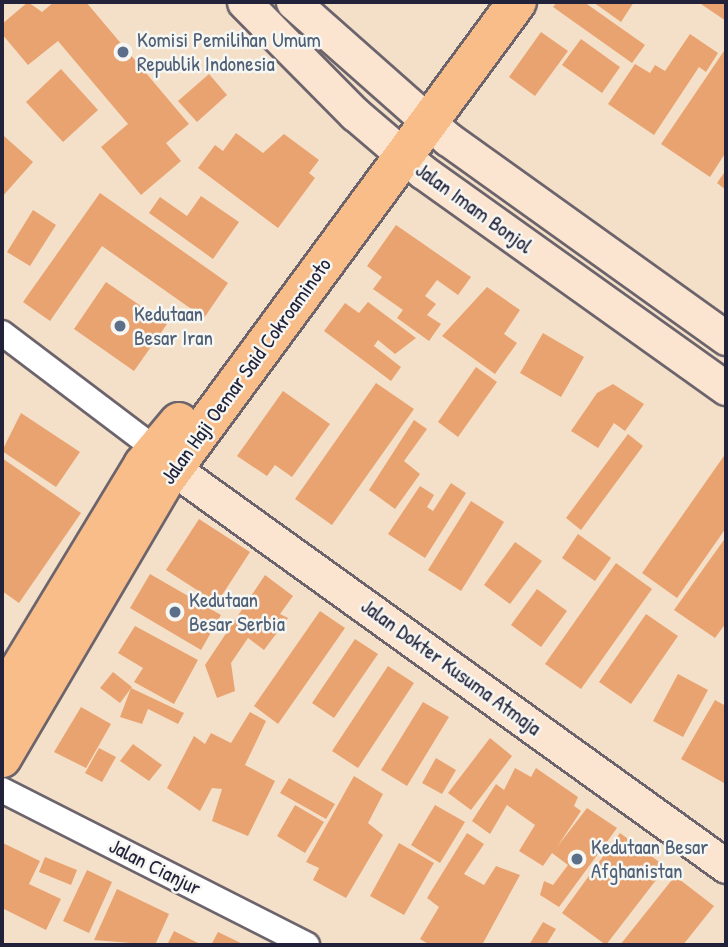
<!DOCTYPE html>
<html>
<head>
<meta charset="utf-8">
<style>
	body { margin:0 }
	#map { position:relative; width:728px; height:947px; overflow:hidden; background:#f4e0c8; font-family:"Patrick Hand",sans-serif }
	div>[style] { position:absolute }
	[style*='--x'] { left:calc(var(--x)*1px); top:calc(var(--y)*1px); width:calc(var(--w)*1px); rotate:calc(var(--a)*1deg) }
	.building>* { inset:0; background:#e9a370 }
	.roads { filter:drop-shadow(2px 0 #6c646c) drop-shadow(-2px 0 #6c646c) drop-shadow(0 2px #6c646c) drop-shadow(0 -2px #6c646c) }
	.street>* { height:24px; margin:-12px; padding:0 12px; transform-origin:12px; border-radius:12px; background:#fff }
	.secondary>* { height:33px; margin:-16.5px; padding:0 16.5px; transform-origin:16.5px; border-radius:16.5px; background:#fce5d0 }
	.primary>* { height:38px; margin:-19px; padding:0 19px; transform-origin:19px; border-radius:19px; background:#f8bd89 }
	.dots>* { width:19px; height:19px; translate:-50% -50%; box-sizing:border-box; border:4px solid #f6f6f2; border-radius:50% }
	span { translate:-50% -50%; white-space:nowrap; text-align:center; line-height:1.15; -webkit-text-stroke:5px #f6f6f2; paint-order:stroke }
	.service-label { font-size:21px; color:#4e5e75 }
	.left { translate:0 -50%; text-align:left }
	.street-label { font-size:21px; color:#22223b }
	.frame { position:absolute; inset:0; border:4px solid #22223b; pointer-events:none }
</style>
</head>
<body>
<div id="map">
	<div class="building">
		<div style="clip-path:polygon(28px 2px,42px 12px,54px 2px,86px 2px,189px 124px,166px 143px,181px 161px,141px 195px,101px 147px,128px 124px,58px 41px,28px 65px,2px 34px,2px 24px)"></div>
		<div style="clip-path:polygon(557px 2px,584px 2px,645px 45px,632px 63px,553px 7px)"></div>
		<div style="clip-path:polygon(593px 2px,634px 2px,621px 22px)"></div>
		<div style="clip-path:polygon(698px 2px,726px 2px,726px 21px)"></div>
		<div style="clip-path:polygon(541px 32px,568px 51px,535px 96px,509px 77px)"></div>
		<div style="clip-path:polygon(690px 34px,718px 53px,706px 72px,699px 67px,654px 135px,608px 104px,635px 64px,650px 73px,655px 65px,665px 71px)"></div>
		<div style="clip-path:polygon(581px 39px,620px 67px,602px 93px,562px 65px)"></div>
		<div style="clip-path:polygon(726px 48px,726px 152px,710px 177px,661px 144px)"></div>
		<div style="clip-path:polygon(61px 69px,98px 110px,63px 142px,26px 102px)"></div>
		<div style="clip-path:polygon(209px 74px,227px 95px,197px 122px,178px 101px)"></div>
		<div style="clip-path:polygon(236px 133px,263px 153px,284px 134px,319px 160px,309px 173px,315px 178px,278px 228px,198px 168px,215px 145px,223px 151px)"></div>
		<div style="clip-path:polygon(4px 136px,33px 162px,2px 197px,2px 138px)"></div>
		<div style="clip-path:polygon(726px 170px,726px 190px,717px 183px)"></div>
		<div style="clip-path:polygon(100px 193px,228px 283px,204px 318px,102px 246px,50px 321px,23px 302px)"></div>
		<div style="clip-path:polygon(201px 196px,239px 222px,213px 259px,149px 213px,160px 197px,187px 216px)"></div>
		<div style="clip-path:polygon(33px 210px,56px 225px,30px 266px,7px 252px)"></div>
		<div style="clip-path:polygon(396px 225px,471px 277px,458px 295px,437px 280px,425px 296px,436px 304px,427px 315px,441px 324px,429px 341px,397px 318px,403px 310px,373px 289px,382px 277px,367px 266px)"></div>
		<div style="clip-path:polygon(106px 282px,167px 324px,134px 371px,74px 329px)"></div>
		<div style="clip-path:polygon(487px 287px,520px 310px,504px 334px,517px 343px,495px 374px,442px 336px)"></div>
		<div style="clip-path:polygon(368px 302px,416px 338px,395px 354px,378px 340px,374px 346px,401px 367px,391px 381px,324px 331px,345px 303px,359px 313px)"></div>
		<div style="clip-path:polygon(543px 333px,584px 357px,561px 397px,520px 373px)"></div>
		<div style="clip-path:polygon(476px 367px,497px 382px,458px 437px,438px 422px)"></div>
		<div style="clip-path:polygon(376px 383px,414px 409px,332px 525px,295px 499px)"></div>
		<div style="clip-path:polygon(613px 384px,644px 404px,625px 431px,614px 423px,598px 448px,571px 431px,597px 393px)"></div>
		<div style="clip-path:polygon(283px 391px,330px 424px,292px 477px,275px 465px,267px 476px,237px 456px)"></div>
		<div style="clip-path:polygon(21px 413px,80px 452px,56px 487px,2px 451px)"></div>
		<div style="clip-path:polygon(414px 420px,427px 429px,404px 461px,420px 474px,395px 509px,369px 490px)"></div>
		<div style="clip-path:polygon(628px 434px,643px 446px,581px 530px,566px 518px)"></div>
		<div style="clip-path:polygon(726px 453px,726px 528px,677px 598px,642px 573px)"></div>
		<div style="clip-path:polygon(2px 458px,81px 513px,19px 603px,2px 591px)"></div>
		<div style="clip-path:polygon(451px 483px,466px 493px,425px 558px,388px 534px,420px 486px,434px 495px,427px 507px,433px 511px)"></div>
		<div style="clip-path:polygon(471px 501px,504px 522px,461px 591px,428px 570px)"></div>
		<div style="clip-path:polygon(199px 519px,250px 552px,217px 603px,166px 570px)"></div>
		<div style="clip-path:polygon(578px 534px,611px 558px,595px 581px,562px 558px)"></div>
		<div style="clip-path:polygon(726px 537px,726px 623px,715px 638px,674px 610px)"></div>
		<div style="clip-path:polygon(515px 542px,542px 561px,510px 604px,484px 585px)"></div>
		<div style="clip-path:polygon(616px 563px,652px 589px,581px 689px,545px 664px)"></div>
		<div style="clip-path:polygon(150px 574px,221px 615px,201px 650px,130px 608px)"></div>
		<div style="clip-path:polygon(265px 575px,293px 596px,280px 614px,288px 618px,264px 650px,248px 638px,231px 663px,235px 691px,217px 698px,205px 665px)"></div>
		<div style="clip-path:polygon(537px 589px,567px 611px,541px 647px,511px 625px)"></div>
		<div style="clip-path:polygon(320px 611px,345px 628px,278px 724px,254px 706px)"></div>
		<div style="clip-path:polygon(646px 614px,678px 636px,631px 704px,599px 682px)"></div>
		<div style="clip-path:polygon(135px 626px,198px 660px,174px 704px,134px 682px,143px 668px,118px 653px)"></div>
		<div style="clip-path:polygon(355px 639px,378px 654px,334px 718px,312px 703px)"></div>
		<div style="clip-path:polygon(388px 666px,414px 683px,358px 768px,332px 751px)"></div>
		<div style="clip-path:polygon(113px 672px,132px 687px,120px 703px,100px 688px)"></div>
		<div style="clip-path:polygon(678px 674px,708px 690px,683px 737px,653px 721px)"></div>
		<div style="clip-path:polygon(131px 688px,184px 713px,178px 724px,148px 709px,142px 724px,120px 717px)"></div>
		<div style="clip-path:polygon(715px 700px,726px 706px,724px 783px,681px 759px)"></div>
		<div style="clip-path:polygon(423px 702px,449px 717px,407px 786px,381px 770px)"></div>
		<div style="clip-path:polygon(81px 707px,111px 724px,86px 768px,54px 752px)"></div>
		<div style="clip-path:polygon(250px 712px,266px 721px,245px 765px,275px 781px,248px 836px,212px 821px,222px 789px,212px 788px,200px 811px,167px 788px,194px 736px,205px 744px,211px 733px,231px 743px)"></div>
		<div style="clip-path:polygon(490px 738px,512px 756px,471px 810px,448px 793px)"></div>
		<div style="clip-path:polygon(133px 744px,162px 765px,149px 781px,120px 761px)"></div>
		<div style="clip-path:polygon(99px 748px,116px 757px,102px 782px,85px 773px)"></div>
		<div style="clip-path:polygon(436px 758px,456px 770px,442px 794px,422px 783px)"></div>
		<div style="clip-path:polygon(515px 768px,531px 777px,536px 768px,578px 797px,574px 806px,581px 811px,557px 847px,587px 808px,617px 828px,559px 907px,540px 895px,544px 881px,553px 885px,568px 865px,552px 853px,543px 866px,519px 851px,535px 825px,507px 805px,490px 834px,472px 821px,496px 784px,504px 790px)"></div>
		<div style="clip-path:polygon(354px 776px,383px 794px,368px 823px,383px 835px,346px 898px,313px 880px,319px 868px,306px 862px)"></div>
		<div style="clip-path:polygon(289px 778px,335px 804px,326px 819px,280px 793px)"></div>
		<div style="clip-path:polygon(295px 805px,324px 822px,305px 853px,277px 836px)"></div>
		<div style="clip-path:polygon(435px 805px,465px 822px,440px 863px,411px 845px)"></div>
		<div style="clip-path:polygon(467px 833px,484px 844px,464px 874px,484px 885px,496px 866px,520px 875px,482px 945px,430px 945px,420px 939px,439px 907px,427px 898px)"></div>
		<div style="clip-path:polygon(620px 833px,666px 867px,606px 945px,562px 913px)"></div>
		<div style="clip-path:polygon(3px 843px,40px 861px,29px 884px,61px 899px,46px 930px,2px 908px)"></div>
		<div style="clip-path:polygon(399px 843px,434px 863px,404px 915px,370px 896px)"></div>
		<div style="clip-path:polygon(45px 857px,77px 870px,71px 885px,39px 872px)"></div>
		<div style="clip-path:polygon(87px 870px,112px 882px,89px 933px,63px 921px)"></div>
		<div style="clip-path:polygon(675px 876px,714px 906px,683px 945px,620px 945px)"></div>
		<div style="clip-path:polygon(117px 889px,169px 914px,155px 945px,94px 940px)"></div>
		<div style="clip-path:polygon(543px 922px,556px 929px,546px 945px,529px 945px)"></div>
		<div style="clip-path:polygon(174px 931px,202px 945px,167px 945px)"></div>
		<div style="clip-path:polygon(218px 932px,245px 945px,211px 945px)"></div>
	</div>
	<div class="roads">
		<div class="street">
			<div style="--x:2;--y:333;--w:196;--a:37.1"></div>
			<div style="--x:2;--y:790;--w:342;--a:26.9"></div>
		</div>
		<div class="secondary">
			<div style="--x:244;--y:2;--w:158;--a:45.3"></div>
			<div style="--x:355;--y:114;--w:89;--a:40.5"></div>
			<div style="--x:423;--y:172;--w:372;--a:35.5"></div>
			<div style="--x:293;--y:2;--w:207;--a:41.5"></div>
			<div style="--x:448;--y:139;--w:342;--a:35.6"></div>
			<div style="--x:174;--y:469;--w:680;--a:35.72"></div>
		</div>
		<div class="primary">
			<div style="--x:2;--y:698;--w:272;--a:-58.8"></div>
			<div style="--x:143;--y:465;--w:56;--a:-50.1"></div>
			<div style="--x:2;--y:758;--w:324;--a:-59.6"></div>
			<div style="--x:166;--y:479;--w:592;--a:-53.65"></div>
		</div>
	</div>
	<div class="dots">
		<div style="left:123px;top:52px;background:#5c6f8a"></div>
		<div style="left:120px;top:326px;background:#5c6f8a"></div>
		<div style="left:175px;top:612px;background:#5c6f8a"></div>
		<div style="left:577px;top:859px;background:#5c6f8a"></div>
	</div>
	<div class="service-label">
		<span class="left" style="left:137px;top:52px">Komisi Pemilihan Umum<br>Republik Indonesia</span>
		<span class="left" style="left:134px;top:326px">Kedutaan<br>Besar Iran</span>
		<span class="left" style="left:189px;top:612px">Kedutaan<br>Besar Serbia</span>
		<span class="left" style="left:591px;top:859px">Kedutaan Besar<br>Afghanistan</span>
	</div>
	<div class="street-label">
		<span style="left:474px;top:208px;rotate:36deg">Jalan Imam Bonjol</span>
		<span style="left:246px;top:371px;rotate:-54deg">Jalan Haji Oemar Said Cokroaminoto</span>
		<span style="left:451px;top:667px;rotate:36deg">Jalan Dokter Kusuma Atmaja</span>
		<span style="left:155px;top:867px;rotate:27deg">Jalan Cianjur</span>
	</div>
	<div class="frame"></div>
</div>
</body>
</html>
